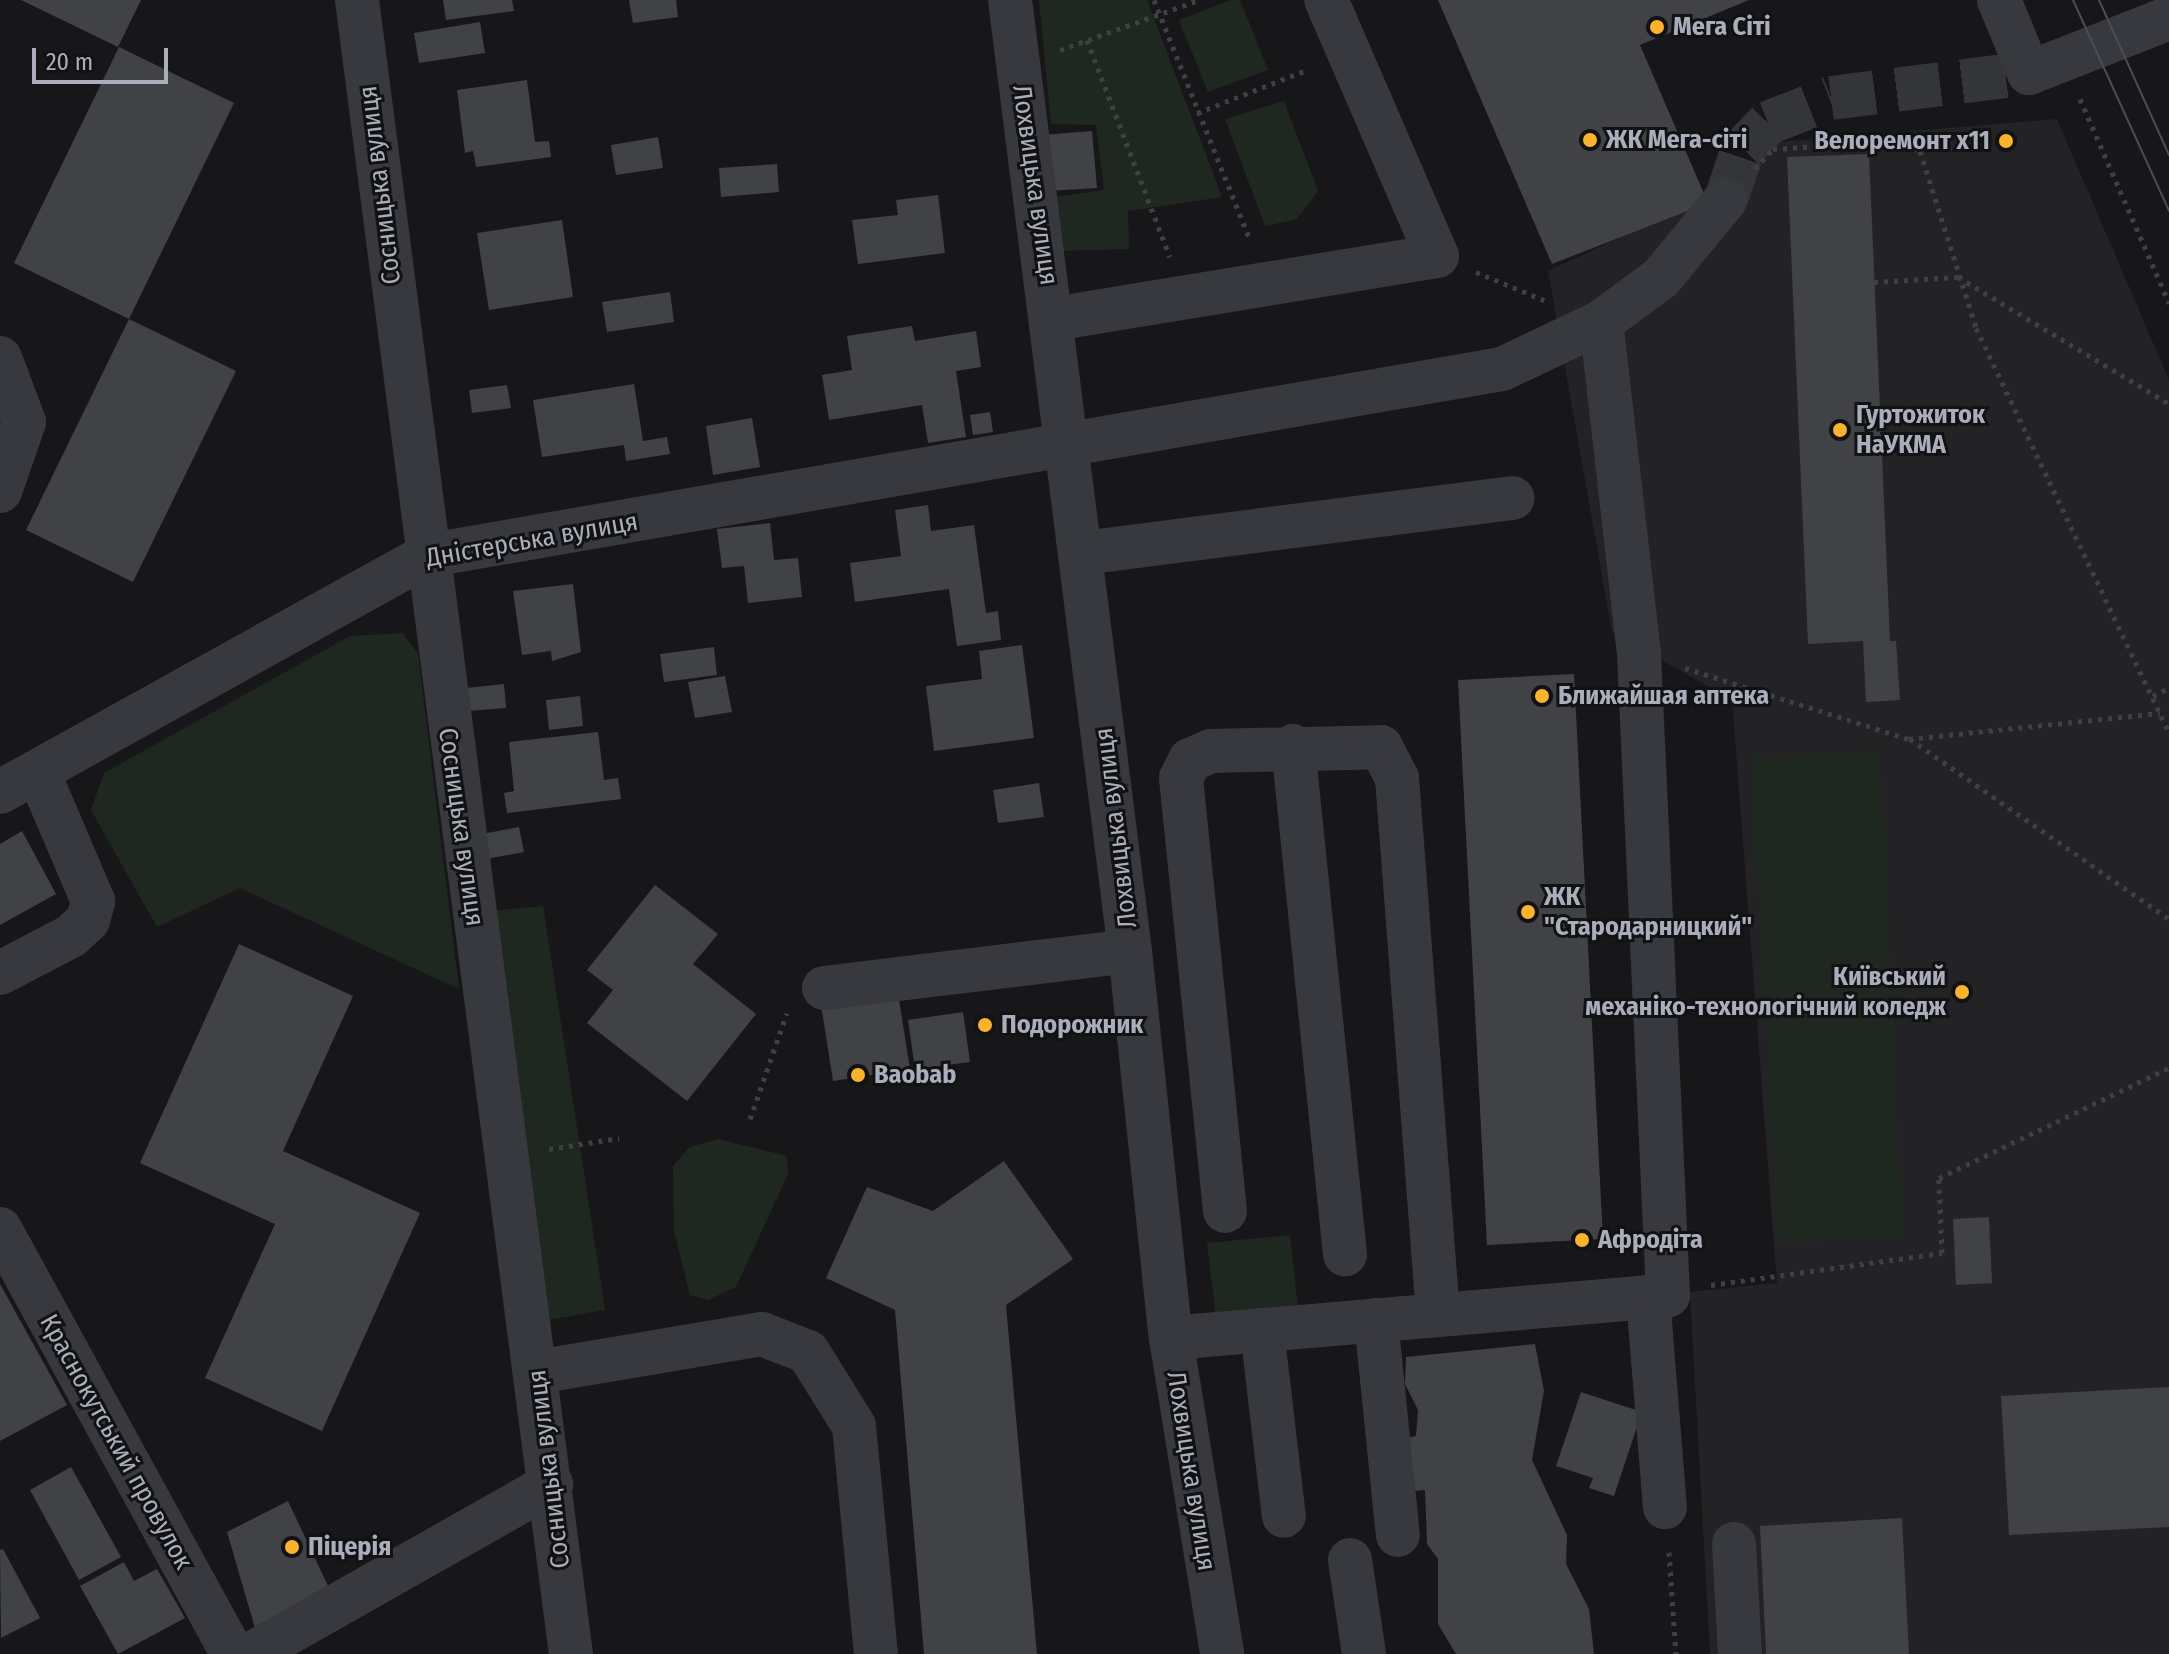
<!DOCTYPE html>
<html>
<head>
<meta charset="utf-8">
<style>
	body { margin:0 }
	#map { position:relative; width:2169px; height:1654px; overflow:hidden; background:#171719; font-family:"Fira Sans Condensed",sans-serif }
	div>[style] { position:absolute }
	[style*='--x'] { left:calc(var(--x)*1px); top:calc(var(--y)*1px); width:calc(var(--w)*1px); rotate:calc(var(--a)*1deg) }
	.built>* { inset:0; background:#232326 }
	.green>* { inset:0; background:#1f2820 }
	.building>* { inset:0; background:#414246 }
	.minor-tunnel>* { height:44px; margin-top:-22px; transform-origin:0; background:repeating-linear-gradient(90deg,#343539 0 44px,transparent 0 66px) }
	.path>* { height:5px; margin-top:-2.5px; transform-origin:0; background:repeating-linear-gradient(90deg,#3e4046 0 4px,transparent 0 10px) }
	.minor>* { height:44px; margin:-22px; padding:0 22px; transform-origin:22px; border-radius:22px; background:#38393f }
	.tram>* { height:2px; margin:-1px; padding:0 1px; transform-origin:1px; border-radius:1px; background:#4b4d54 }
	.dots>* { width:22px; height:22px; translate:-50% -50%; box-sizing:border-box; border:4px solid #121214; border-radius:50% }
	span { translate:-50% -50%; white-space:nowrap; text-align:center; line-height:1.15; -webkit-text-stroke:6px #121214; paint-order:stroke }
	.poi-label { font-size:26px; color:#a9aeba; font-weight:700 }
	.left { translate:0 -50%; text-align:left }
	.right { translate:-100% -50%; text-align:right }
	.street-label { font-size:26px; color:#a9aeba }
	.scale { position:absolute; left:32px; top:48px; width:136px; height:36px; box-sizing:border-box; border:4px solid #a9aeba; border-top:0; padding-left:10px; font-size:24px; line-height:28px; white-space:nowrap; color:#a9aeba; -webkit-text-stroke:6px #121214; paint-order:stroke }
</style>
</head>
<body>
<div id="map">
	<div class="built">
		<div style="clip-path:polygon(2057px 119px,2169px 380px,2169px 1654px,1710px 1654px,1690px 1292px,1777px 1283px,1732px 700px,1612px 632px,1548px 271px,1756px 174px,1755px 144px)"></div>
	</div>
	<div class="green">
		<div style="clip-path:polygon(1039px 0,1147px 0,1222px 197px,1128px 211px,1129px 249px,1060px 251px,1054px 197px,1104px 190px,1096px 125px,1051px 124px)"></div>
		<div style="clip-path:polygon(1231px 0,1240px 0,1268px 70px,1208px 92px,1179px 20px)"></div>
		<div style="clip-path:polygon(1284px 101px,1318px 191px,1297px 219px,1265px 226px,1225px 119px)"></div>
		<div style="clip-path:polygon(403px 633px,418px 654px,459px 989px,240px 888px,157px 927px,91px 810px,104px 773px,350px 636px)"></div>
		<div style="clip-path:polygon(1881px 751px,1903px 1239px,1778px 1244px,1750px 758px)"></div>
		<div style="clip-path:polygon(543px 906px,605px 1310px,542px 1321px,478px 912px)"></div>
		<div style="clip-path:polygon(718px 1139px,787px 1156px,788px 1174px,736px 1287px,708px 1300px,690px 1295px,674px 1232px,673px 1166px,690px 1147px)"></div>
		<div style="clip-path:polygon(1290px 1235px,1298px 1309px,1216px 1317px,1207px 1243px)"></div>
	</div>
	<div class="building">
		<div style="clip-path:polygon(21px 0,141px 0,118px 47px)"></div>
		<div style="clip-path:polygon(443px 0,512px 0,514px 11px,446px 20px)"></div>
		<div style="clip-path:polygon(629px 0,676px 0,678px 17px,633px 23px)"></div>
		<div style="clip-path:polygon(1438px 0,1749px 0,1640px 45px,1708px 203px,1552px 264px)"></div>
		<div style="clip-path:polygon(480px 22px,485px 53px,419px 63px,414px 33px)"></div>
		<div style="clip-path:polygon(119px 47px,234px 103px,129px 319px,14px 263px)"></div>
		<div style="clip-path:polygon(527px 80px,535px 142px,549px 141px,551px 157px,476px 167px,473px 151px,465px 153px,457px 90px)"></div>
		<div style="clip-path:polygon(1092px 131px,1097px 188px,1047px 191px,1043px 135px)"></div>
		<div style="clip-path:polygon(658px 137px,663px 168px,616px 175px,611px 145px)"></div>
		<div style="clip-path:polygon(1869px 154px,1890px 641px,1896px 641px,1900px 700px,1866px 702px,1863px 641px,1808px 644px,1787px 157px)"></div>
		<div style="clip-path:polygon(777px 164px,779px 192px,721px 197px,719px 168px)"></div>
		<div style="clip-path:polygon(938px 195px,945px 253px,858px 264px,852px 220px,898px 215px,896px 200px)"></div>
		<div style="clip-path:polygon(562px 220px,573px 297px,489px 310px,477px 233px)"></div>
		<div style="clip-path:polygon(670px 292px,674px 322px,607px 332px,602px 302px)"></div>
		<div style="clip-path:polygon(129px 319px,236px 371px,133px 582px,26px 530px)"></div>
		<div style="clip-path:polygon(912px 326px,915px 341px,976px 331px,981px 367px,956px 371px,966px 437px,928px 443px,922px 405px,829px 420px,822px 375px,852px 370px,847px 336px)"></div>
		<div style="clip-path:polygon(634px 384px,643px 441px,667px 437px,670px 454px,626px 461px,624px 445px,542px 457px,533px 400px)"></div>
		<div style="clip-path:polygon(507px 385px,511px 408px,472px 413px,469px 390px)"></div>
		<div style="clip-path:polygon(990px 412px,993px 432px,973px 435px,970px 415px)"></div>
		<div style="clip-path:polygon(752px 418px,760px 467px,713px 475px,706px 426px)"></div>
		<div style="clip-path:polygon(928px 505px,931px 531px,974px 525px,986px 613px,998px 611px,1001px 640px,957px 646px,949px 589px,855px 602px,850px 563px,901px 556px,895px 510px)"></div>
		<div style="clip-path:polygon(770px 523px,774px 560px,798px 558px,802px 597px,748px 603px,744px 566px,722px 568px,717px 529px)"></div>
		<div style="clip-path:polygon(573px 584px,581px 652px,552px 661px,551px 651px,522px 655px,513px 591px)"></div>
		<div style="clip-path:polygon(1022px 645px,1034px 738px,934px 751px,926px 686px,982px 679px,979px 651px)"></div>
		<div style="clip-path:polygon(714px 647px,717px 675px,664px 682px,660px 654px)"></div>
		<div style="clip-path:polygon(1574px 674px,1603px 1239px,1487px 1245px,1458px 680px)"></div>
		<div style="clip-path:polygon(725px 676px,732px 712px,695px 718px,688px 682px)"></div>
		<div style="clip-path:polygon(504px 684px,506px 708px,468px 711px,467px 688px)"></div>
		<div style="clip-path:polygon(580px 696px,583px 726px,549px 730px,546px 700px)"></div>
		<div style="clip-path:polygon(598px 732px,604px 780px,618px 778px,621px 799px,507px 813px,504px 793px,514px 791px,509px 742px)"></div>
		<div style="clip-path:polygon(1039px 783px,1044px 817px,998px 823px,993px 790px)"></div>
		<div style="clip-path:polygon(519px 827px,524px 852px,486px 859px,482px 834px)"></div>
		<div style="clip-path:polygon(22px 831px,56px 894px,0 925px,0 844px)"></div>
		<div style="clip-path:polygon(655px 885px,718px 934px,693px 964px,756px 1014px,687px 1101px,587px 1023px,613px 990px,587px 970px)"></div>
		<div style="clip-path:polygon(239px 944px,353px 996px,283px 1151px,420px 1213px,322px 1431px,205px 1378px,275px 1224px,140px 1163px)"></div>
		<div style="clip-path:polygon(898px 993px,910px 1069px,833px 1081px,821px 1005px)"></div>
		<div style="clip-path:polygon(963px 1012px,970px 1062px,915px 1069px,908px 1020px)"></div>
		<div style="clip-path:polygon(1004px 1161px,1073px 1259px,1006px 1305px,1037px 1654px,924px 1654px,895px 1310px,826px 1278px,867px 1187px,933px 1211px)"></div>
		<div style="clip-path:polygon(1989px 1217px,1992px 1283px,1956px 1285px,1953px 1219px)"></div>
		<div style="clip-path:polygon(0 1284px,67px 1405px,0 1441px)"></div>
		<div style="clip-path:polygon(1535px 1344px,1544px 1391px,1532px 1460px,1567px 1535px,1566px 1564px,1589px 1609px,1594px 1654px,1456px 1654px,1438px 1624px,1438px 1559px,1427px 1544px,1425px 1490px,1413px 1491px,1407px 1438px,1416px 1436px,1418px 1410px,1405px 1384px,1406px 1357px)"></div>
		<div style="clip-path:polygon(2169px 1387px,2169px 1527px,2009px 1535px,2001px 1396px)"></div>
		<div style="clip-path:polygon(1581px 1392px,1642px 1412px,1614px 1496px,1589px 1488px,1593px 1478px,1556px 1466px)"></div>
		<div style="clip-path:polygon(71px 1467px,121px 1557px,79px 1580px,30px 1490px)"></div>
		<div style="clip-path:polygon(288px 1501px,329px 1588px,255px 1628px,227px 1532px)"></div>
		<div style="clip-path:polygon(1902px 1518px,1909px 1654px,1766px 1654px,1760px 1526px)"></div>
		<div style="clip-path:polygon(3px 1549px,40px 1618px,1px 1638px,0 1550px)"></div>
		<div style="clip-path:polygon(124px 1562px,134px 1581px,157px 1569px,185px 1618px,118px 1654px,80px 1586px)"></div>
	</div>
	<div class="minor-tunnel">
		<div style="--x:1726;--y:199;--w:53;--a:-71.2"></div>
		<div style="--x:1743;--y:149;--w:36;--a:-46"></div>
		<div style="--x:1768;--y:123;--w:68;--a:-21.6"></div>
		<div style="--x:1831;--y:98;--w:200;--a:-7.2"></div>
	</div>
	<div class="path">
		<div style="--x:1154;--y:0;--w:258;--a:68.2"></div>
		<div style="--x:1087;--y:40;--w:232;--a:69.1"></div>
		<div style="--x:1060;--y:50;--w:148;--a:-19.8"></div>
		<div style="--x:2080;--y:99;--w:223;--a:66.4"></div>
		<div style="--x:1197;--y:113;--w:118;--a:-21.4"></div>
		<div style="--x:1755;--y:169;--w:27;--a:-48"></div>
		<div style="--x:1773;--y:149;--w:122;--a:-3.8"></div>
		<div style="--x:1895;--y:141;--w:27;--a:22"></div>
		<div style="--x:1920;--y:151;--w:186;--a:72.4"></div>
		<div style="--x:1976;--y:328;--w:449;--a:64.5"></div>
		<div style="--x:1476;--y:272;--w:74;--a:22.4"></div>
		<div style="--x:1874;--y:282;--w:84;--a:-3.4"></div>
		<div style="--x:1958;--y:277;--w:246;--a:31"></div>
		<div style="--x:1685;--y:668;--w:235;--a:17.6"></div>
		<div style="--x:1909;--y:739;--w:252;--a:-5.9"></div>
		<div style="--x:2153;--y:696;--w:18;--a:-27"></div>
		<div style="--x:1910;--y:739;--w:315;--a:34.8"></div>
		<div style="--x:750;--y:1119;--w:112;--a:-70.8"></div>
		<div style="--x:549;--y:1149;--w:71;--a:-8.9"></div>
		<div style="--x:1711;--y:1285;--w:233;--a:-7.9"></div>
		<div style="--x:1942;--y:1253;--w:75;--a:-92.3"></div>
		<div style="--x:1939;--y:1178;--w:255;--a:-25.6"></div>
		<div style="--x:1669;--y:1552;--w:102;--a:86.1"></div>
	</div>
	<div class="minor">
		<div style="--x:357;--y:0;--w:1668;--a:82.63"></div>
		<div style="--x:1010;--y:0;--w:959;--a:82.81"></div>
		<div style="--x:1130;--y:951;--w:389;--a:84"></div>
		<div style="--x:1171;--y:1338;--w:320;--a:80.8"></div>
		<div style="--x:1999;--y:0;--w:79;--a:67.7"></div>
		<div style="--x:2029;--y:73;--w:150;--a:-21.4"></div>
		<div style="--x:1053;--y:319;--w:389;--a:-9.3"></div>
		<div style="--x:1437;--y:256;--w:279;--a:-113.4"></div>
		<div style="--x:0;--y:358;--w:68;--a:69.4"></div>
		<div style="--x:24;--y:422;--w:73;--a:109.2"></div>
		<div style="--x:1083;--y:553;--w:433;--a:-7.3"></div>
		<div style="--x:1293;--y:746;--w:511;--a:84.16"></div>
		<div style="--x:0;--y:792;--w:486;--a:-29"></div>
		<div style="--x:425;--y:556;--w:1093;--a:-9.85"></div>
		<div style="--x:1502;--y:369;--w:110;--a:-25.4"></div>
		<div style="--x:1601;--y:322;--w:74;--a:-36.3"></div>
		<div style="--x:1661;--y:278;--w:102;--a:-50.6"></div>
		<div style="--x:0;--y:973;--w:80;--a:-27.5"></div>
		<div style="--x:71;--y:936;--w:23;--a:-43"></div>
		<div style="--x:88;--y:920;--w:20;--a:-75"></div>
		<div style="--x:93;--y:901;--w:140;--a:-113.1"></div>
		<div style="--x:824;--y:988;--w:308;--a:-6.9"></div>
		<div style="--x:1225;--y:1211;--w:435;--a:-95.8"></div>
		<div style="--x:1181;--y:778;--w:20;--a:-63"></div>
		<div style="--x:1190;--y:760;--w:23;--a:-23"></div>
		<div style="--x:1211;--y:751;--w:170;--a:-1.3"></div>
		<div style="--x:1381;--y:747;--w:35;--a:63"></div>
		<div style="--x:1397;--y:778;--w:538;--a:85.63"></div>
		<div style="--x:0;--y:1229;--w:485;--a:61.3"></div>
		<div style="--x:1648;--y:1297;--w:211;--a:85.4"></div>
		<div style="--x:1376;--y:1320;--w:216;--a:84.2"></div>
		<div style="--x:1262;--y:1330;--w:187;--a:83.3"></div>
		<div style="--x:1171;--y:1338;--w:499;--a:-4.9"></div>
		<div style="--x:1668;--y:1295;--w:642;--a:-92.59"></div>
		<div style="--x:1639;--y:654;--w:334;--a:-96.5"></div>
		<div style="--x:537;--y:1372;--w:228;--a:-9.6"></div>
		<div style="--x:762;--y:1334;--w:49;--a:21.4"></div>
		<div style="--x:808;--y:1352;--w:87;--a:58.1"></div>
		<div style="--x:854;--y:1426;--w:229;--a:84.5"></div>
		<div style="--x:1734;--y:1544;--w:110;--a:86.9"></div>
		<div style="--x:1350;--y:1560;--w:95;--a:81.5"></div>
		<div style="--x:251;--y:1654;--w:345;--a:-29.5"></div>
	</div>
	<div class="tram">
		<div style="--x:2073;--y:0;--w:232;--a:65.5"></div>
		<div style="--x:2099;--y:0;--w:170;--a:65.7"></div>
	</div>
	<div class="dots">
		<div style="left:1657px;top:27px;background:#fbb32d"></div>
		<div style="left:1590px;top:140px;background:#fbb32d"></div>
		<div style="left:2006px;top:141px;background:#fbb32d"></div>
		<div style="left:1840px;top:430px;background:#fbb32d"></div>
		<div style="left:1542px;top:696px;background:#fbb32d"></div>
		<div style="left:1528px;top:912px;background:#fbb32d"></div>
		<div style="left:1962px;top:992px;background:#fbb32d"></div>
		<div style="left:985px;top:1025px;background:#fbb32d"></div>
		<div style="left:858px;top:1075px;background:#fbb32d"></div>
		<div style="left:1582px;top:1240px;background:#fbb32d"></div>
		<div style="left:292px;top:1547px;background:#fbb32d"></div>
	</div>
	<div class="poi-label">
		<span class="left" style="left:1673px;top:27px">Мега Сіті</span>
		<span class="left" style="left:1606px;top:140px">ЖК Мега-сіті</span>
		<span class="right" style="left:1990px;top:141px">Велоремонт x11</span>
		<span class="left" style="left:1856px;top:430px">Гуртожиток<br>НаУКМА</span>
		<span class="left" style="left:1558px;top:696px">Ближайшая аптека</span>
		<span class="left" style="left:1544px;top:912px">ЖК<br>"Стародарницкий"</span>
		<span class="right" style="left:1946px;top:992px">Київський<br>механіко-технологічний коледж</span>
		<span class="left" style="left:1001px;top:1025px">Подорожник</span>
		<span class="left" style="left:874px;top:1075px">Baobab</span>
		<span class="left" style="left:1598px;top:1240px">Афродіта</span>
		<span class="left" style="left:308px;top:1547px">Піцерія</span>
	</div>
	<div class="street-label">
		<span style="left:380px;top:185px;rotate:-97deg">Сосницька вулиця</span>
		<span style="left:1035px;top:185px;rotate:82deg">Лохвицька вулиця</span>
		<span style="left:532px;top:540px;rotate:-10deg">Дністерська вулиця</span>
		<span style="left:461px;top:827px;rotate:82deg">Сосницька вулиця</span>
		<span style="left:1116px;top:828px;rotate:-97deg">Лохвицька вулиця</span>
		<span style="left:116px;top:1442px;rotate:61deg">Краснокутський провулок</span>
		<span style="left:549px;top:1469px;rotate:-97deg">Сосницька вулиця</span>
		<span style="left:1191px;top:1471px;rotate:81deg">Лохвицька вулиця</span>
	</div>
	<div class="scale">20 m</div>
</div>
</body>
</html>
